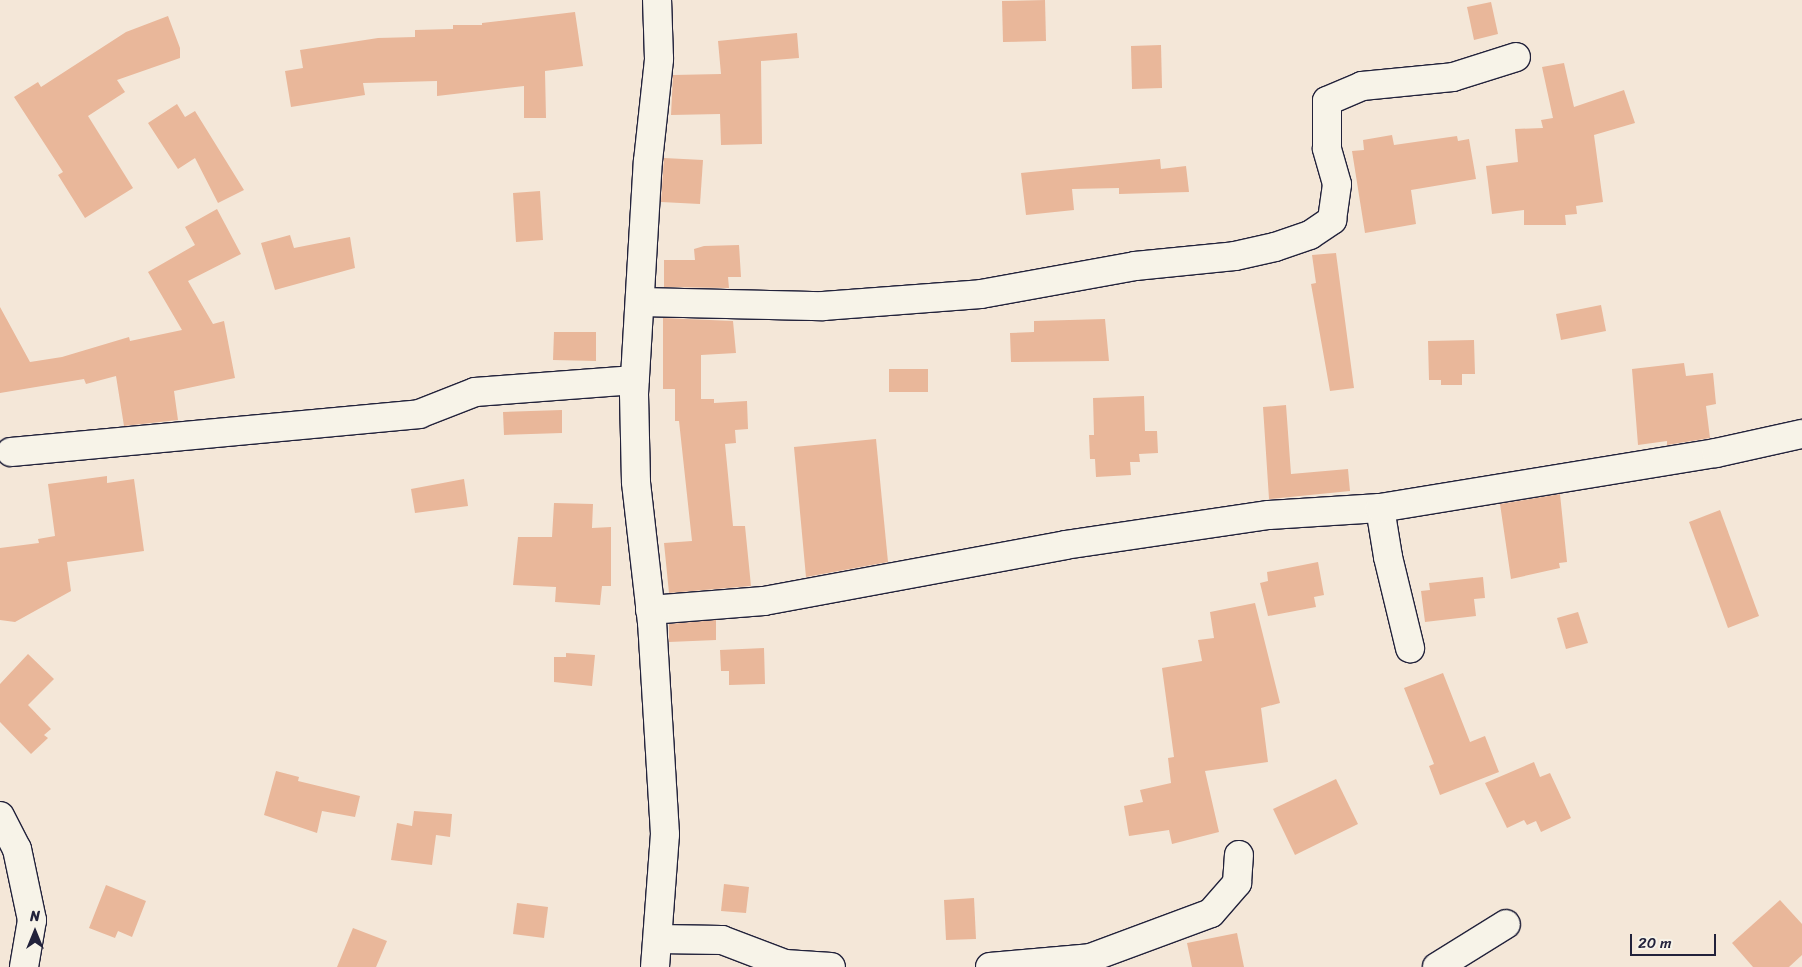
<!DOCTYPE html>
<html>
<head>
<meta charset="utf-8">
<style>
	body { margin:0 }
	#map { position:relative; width:1802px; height:967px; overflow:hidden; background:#f4e7d8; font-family:Sriracha,sans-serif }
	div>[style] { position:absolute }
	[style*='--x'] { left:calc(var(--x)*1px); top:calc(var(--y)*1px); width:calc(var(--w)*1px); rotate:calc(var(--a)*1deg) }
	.building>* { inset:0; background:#e9b79a }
	.roads { filter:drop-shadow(1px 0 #22223b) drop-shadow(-1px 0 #22223b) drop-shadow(0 1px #22223b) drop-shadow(0 -1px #22223b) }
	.street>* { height:28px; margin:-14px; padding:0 14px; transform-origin:14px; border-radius:14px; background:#f7f3e8 }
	span { translate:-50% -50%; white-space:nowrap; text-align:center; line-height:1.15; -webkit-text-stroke:4.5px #f7f3e8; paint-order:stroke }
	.north { position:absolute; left:10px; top:907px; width:50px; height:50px; -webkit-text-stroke:4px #f7f3e8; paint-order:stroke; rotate:0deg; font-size:14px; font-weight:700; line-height:20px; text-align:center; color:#22223b }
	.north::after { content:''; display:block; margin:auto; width:18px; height:22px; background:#22223b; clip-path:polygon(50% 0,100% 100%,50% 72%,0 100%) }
	.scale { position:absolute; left:1630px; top:934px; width:86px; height:22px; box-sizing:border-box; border:2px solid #22223b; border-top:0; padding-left:6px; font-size:15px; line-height:18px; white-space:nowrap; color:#22223b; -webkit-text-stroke:4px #f7f3e8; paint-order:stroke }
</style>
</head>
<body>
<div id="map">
	<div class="building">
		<div style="clip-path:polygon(1045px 0,1046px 41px,1003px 42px,1002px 1px)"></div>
		<div style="clip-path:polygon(1491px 2px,1498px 34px,1474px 40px,1467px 7px)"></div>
		<div style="clip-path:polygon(575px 12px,583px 66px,545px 71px,546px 118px,524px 118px,524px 86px,437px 96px,437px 81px,363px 83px,365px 95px,291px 107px,285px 71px,303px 68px,300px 50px,378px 38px,415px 37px,415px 30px,453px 29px,453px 25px,482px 25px,482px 23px)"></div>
		<div style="clip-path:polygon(168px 16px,180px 48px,180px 58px,117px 80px,125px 92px,88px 116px,133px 188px,85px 218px,58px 175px,63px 172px,14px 97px,38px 82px,41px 87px,126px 32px)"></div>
		<div style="clip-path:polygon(797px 33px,799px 58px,761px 61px,762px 144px,721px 145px,720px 114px,671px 115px,673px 75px,721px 74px,718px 41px)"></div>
		<div style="clip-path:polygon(1161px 45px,1162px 88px,1132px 89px,1131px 46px)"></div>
		<div style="clip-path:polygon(1564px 63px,1574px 107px,1624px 90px,1635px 123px,1594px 135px,1603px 202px,1576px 206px,1577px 214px,1565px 215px,1566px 225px,1524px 225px,1524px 210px,1492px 214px,1486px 166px,1518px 162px,1515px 129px,1543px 128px,1541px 120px,1553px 118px,1542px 67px)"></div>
		<div style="clip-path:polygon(177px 104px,185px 117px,195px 111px,244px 190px,218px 203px,195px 158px,178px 169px,148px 123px)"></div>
		<div style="clip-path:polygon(1392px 135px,1394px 145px,1457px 136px,1458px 141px,1469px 139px,1476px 179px,1411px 190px,1416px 224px,1365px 233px,1352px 151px,1364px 150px,1363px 140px)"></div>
		<div style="clip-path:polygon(664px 158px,703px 160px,700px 204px,661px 202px)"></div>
		<div style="clip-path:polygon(1160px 159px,1161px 169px,1186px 166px,1189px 192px,1119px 194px,1119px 188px,1072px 189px,1074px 210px,1026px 215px,1021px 173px)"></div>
		<div style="clip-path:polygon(540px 191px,543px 240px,516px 242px,513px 193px)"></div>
		<div style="clip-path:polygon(217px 209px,241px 254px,188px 281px,213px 324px,224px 321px,235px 378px,174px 391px,178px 420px,124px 426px,116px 376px,86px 384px,84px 379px,0 393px,0 307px,30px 362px,62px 357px,129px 337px,130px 341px,182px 330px,148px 272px,195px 245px,185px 227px)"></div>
		<div style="clip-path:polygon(290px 235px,294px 248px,350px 237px,355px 268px,275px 290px,261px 243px)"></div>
		<div style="clip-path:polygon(739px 245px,741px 277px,728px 277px,729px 288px,664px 287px,664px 260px,695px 260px,694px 249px,704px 246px)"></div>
		<div style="clip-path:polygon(1336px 253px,1354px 388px,1330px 391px,1311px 284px,1316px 283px,1312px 255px)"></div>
		<div style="clip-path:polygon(1601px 305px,1606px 331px,1561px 340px,1556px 314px)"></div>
		<div style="clip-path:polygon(663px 318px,733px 321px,736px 353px,701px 355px,701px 399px,714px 399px,714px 403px,747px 401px,748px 429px,735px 430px,736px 443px,725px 444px,733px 526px,745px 526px,751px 586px,669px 593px,664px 543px,692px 541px,679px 421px,675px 421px,675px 389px,663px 389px)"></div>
		<div style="clip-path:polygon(1105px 319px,1109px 361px,1011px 362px,1010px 333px,1034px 332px,1034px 321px)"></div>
		<div style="clip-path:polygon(554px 332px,596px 332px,596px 361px,553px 360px)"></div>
		<div style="clip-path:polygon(1474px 340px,1475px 374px,1462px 374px,1462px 385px,1441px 385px,1441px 380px,1429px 380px,1428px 341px)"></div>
		<div style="clip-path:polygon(1684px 363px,1686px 376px,1713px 373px,1716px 404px,1706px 406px,1710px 438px,1667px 445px,1667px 441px,1638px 445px,1632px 369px)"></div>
		<div style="clip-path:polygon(889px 369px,928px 369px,928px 392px,889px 392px)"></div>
		<div style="clip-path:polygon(1144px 396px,1145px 431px,1157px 431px,1158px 453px,1139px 454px,1140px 462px,1130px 462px,1131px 475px,1096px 477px,1095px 459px,1090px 459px,1089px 435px,1094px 435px,1093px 398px)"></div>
		<div style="clip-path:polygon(1286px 405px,1291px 474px,1348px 469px,1350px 491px,1269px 499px,1263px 407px)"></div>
		<div style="clip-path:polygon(562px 410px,562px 433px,504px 435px,503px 412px)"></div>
		<div style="clip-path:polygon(876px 439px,888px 562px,806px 577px,794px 447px)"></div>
		<div style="clip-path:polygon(107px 476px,107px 483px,134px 479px,144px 551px,67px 562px,71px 591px,15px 622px,0 620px,0 548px,39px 543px,38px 539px,55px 536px,48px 484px)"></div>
		<div style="clip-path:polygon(464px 479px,468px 506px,415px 513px,411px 489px)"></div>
		<div style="clip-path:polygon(1560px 494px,1567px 562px,1559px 563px,1560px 568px,1511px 579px,1500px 504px)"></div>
		<div style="clip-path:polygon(554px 503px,593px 504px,592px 528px,611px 527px,611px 586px,602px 586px,600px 605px,555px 602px,556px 587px,513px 585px,518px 537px,552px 537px)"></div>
		<div style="clip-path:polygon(1720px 510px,1759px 616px,1728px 628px,1689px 522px)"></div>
		<div style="clip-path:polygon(1318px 562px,1324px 595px,1314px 597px,1316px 607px,1268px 616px,1260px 583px,1268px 581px,1267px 572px)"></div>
		<div style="clip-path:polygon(1483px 577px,1485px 598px,1474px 599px,1476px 616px,1425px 622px,1421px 591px,1430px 590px,1429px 583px)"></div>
		<div style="clip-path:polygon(1255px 603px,1280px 703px,1261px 708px,1268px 762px,1205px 771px,1219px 832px,1172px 844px,1169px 830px,1129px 836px,1124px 806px,1143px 802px,1140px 790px,1171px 783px,1168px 758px,1174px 757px,1162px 668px,1202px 661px,1198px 640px,1214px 638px,1210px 612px)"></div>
		<div style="clip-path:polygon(1578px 612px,1588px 643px,1566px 649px,1557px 618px)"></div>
		<div style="clip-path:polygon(716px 620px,716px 640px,669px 642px,669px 624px)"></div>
		<div style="clip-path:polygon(764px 648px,765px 684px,729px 685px,729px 671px,721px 671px,720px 650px)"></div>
		<div style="clip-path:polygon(566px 653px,595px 655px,592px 686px,554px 682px,554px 657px,566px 657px)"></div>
		<div style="clip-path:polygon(28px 654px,54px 679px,28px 705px,51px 729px,44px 735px,48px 738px,31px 754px,0 722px,0 684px)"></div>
		<div style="clip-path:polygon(1443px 673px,1470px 742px,1485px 736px,1499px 772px,1440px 795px,1429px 766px,1434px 764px,1404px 688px)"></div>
		<div style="clip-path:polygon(1534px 762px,1540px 777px,1550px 773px,1571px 818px,1541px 832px,1536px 821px,1527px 825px,1524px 820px,1507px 828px,1485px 783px)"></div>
		<div style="clip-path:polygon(276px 771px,299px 777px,298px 781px,360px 796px,355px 817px,322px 811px,317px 833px,264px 815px)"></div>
		<div style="clip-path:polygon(1336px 779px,1358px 824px,1295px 855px,1273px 809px)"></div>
		<div style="clip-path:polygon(414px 811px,452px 814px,450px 837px,436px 835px,432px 865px,391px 860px,397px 823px,412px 826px)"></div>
		<div style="clip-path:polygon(724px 884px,749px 887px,746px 913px,721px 911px)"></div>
		<div style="clip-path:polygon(106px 885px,146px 901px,132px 937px,118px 931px,115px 938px,89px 928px)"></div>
		<div style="clip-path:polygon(974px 898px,976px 939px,946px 940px,944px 900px)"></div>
		<div style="clip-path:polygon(1780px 900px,1802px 924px,1802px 955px,1789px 967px,1753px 967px,1732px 943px)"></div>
		<div style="clip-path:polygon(517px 903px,548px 907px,544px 938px,513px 934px)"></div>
		<div style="clip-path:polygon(353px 928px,387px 941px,376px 967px,337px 967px)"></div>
		<div style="clip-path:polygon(1237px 933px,1244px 967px,1192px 967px,1187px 943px)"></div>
	</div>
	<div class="roads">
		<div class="street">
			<div style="--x:641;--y:302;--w:182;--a:1.3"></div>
			<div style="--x:823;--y:306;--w:158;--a:-4.3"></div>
			<div style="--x:981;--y:294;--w:157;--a:-10.3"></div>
			<div style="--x:1135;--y:266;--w:100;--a:-5.7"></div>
			<div style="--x:1235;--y:256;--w:41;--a:-12.7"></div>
			<div style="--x:1275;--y:247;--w:37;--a:-19"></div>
			<div style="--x:1310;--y:235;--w:27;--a:-34"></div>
			<div style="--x:1332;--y:220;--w:36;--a:-82"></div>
			<div style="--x:1337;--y:184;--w:37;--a:-106"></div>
			<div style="--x:1327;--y:148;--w:47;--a:-90"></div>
			<div style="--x:1327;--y:101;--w:38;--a:-23"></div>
			<div style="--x:1362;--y:86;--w:91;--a:-5.6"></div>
			<div style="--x:1453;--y:77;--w:66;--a:-17.6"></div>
			<div style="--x:11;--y:452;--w:410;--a:-5.3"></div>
			<div style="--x:419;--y:414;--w:60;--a:-21.4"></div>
			<div style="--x:475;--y:392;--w:160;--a:-4.3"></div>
			<div style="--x:1380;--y:508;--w:50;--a:80.7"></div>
			<div style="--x:1388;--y:557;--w:94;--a:76.4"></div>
			<div style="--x:650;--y:610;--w:114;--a:-4.5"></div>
			<div style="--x:764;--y:601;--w:306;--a:-10.5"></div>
			<div style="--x:1065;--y:545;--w:206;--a:-8.4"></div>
			<div style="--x:1269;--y:515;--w:111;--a:-3.6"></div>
			<div style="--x:1380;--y:508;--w:340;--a:-9.3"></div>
			<div style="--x:1716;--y:453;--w:88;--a:-12.5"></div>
			<div style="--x:0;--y:816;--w:37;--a:63"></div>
			<div style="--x:17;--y:849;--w:73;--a:78.1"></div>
			<div style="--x:32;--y:920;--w:48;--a:99.7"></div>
			<div style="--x:658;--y:939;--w:64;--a:0.9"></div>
			<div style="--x:722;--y:940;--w:67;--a:20.9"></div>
			<div style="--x:785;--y:964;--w:46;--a:3.7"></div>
			<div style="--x:655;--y:967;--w:133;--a:-85.7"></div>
			<div style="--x:665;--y:834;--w:211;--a:-93.5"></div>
			<div style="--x:652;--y:623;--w:142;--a:-96.5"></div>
			<div style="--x:636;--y:482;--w:88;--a:-91.3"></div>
			<div style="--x:634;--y:394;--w:233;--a:-86.6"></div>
			<div style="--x:648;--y:161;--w:103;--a:-83.8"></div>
			<div style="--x:659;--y:59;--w:59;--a:-91.9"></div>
			<div style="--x:990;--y:967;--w:100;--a:-5.1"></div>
			<div style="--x:1090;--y:958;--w:129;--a:-20.4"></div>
			<div style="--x:1211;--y:913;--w:40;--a:-49"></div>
			<div style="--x:1237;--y:883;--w:28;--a:-86"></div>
			<div style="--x:1437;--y:967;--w:81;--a:-31.9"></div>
		</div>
	</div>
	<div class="north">N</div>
	<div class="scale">20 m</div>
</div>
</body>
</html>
